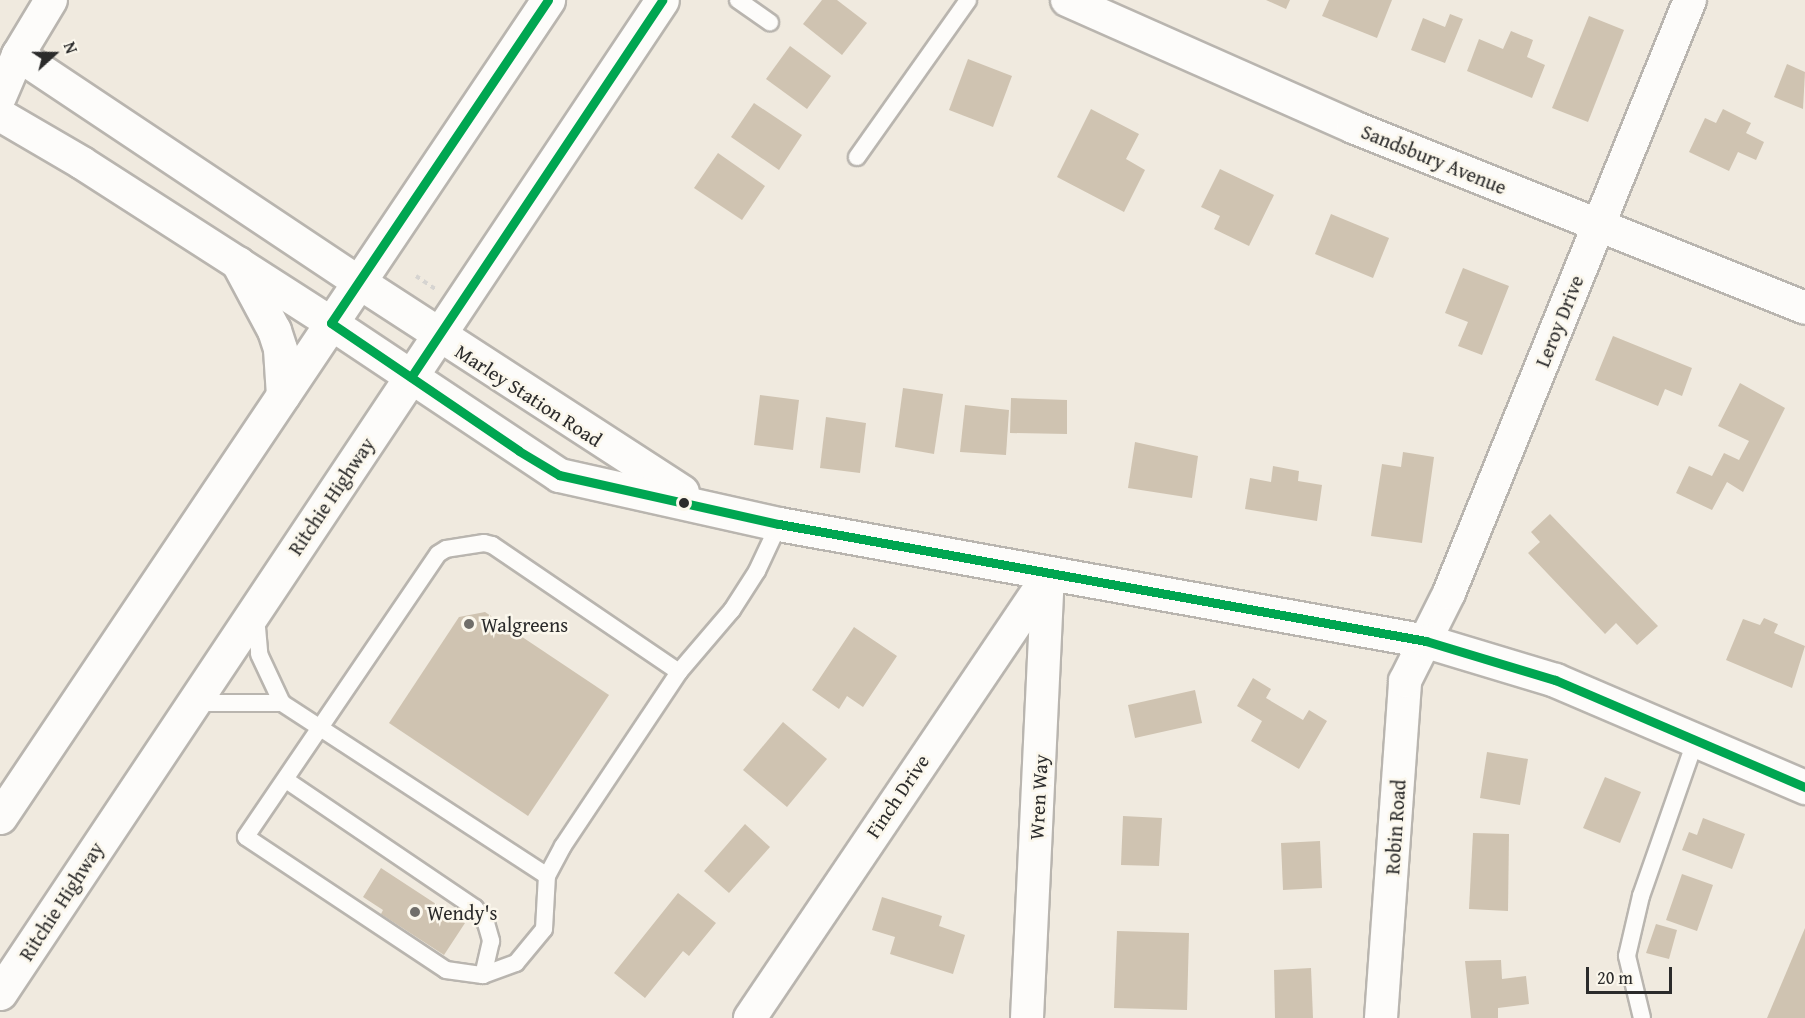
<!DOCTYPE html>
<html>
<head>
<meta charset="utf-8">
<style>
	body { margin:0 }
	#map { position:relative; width:1805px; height:1018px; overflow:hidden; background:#f0eadf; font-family:"Gentium Book Plus",serif }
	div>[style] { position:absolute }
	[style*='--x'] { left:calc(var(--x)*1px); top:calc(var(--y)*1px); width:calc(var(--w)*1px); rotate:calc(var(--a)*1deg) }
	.building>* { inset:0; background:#cfc3b1 }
	.path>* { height:4px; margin-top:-2px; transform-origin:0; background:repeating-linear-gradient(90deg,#d6d4d1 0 4.5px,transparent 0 9px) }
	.roads { filter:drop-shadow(2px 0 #b9b5af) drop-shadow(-2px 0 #b9b5af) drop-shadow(0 2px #b9b5af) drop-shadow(0 -2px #b9b5af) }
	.lane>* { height:16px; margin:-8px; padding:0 8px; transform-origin:8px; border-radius:8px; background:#fdfcfa }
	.street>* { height:32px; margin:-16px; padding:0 16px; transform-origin:16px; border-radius:16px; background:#fdfcfa }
	.secondary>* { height:33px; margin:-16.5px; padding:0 16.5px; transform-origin:16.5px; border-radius:16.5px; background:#fdfcfa }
	.primary>* { height:33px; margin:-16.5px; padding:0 16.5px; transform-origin:16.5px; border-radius:16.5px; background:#fdfcfa }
	.bus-1>* { height:9px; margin:-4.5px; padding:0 4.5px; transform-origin:4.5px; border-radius:4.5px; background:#00a651 }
	.dots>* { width:16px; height:16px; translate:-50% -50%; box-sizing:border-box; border:3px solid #fbf7ec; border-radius:50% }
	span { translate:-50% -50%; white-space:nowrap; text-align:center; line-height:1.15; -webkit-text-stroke:5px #fbf7ec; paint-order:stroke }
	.street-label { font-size:20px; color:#2b2b2b }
	.poi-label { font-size:20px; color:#2b2b2b }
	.left { translate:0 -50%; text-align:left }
	.north { position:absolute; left:24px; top:24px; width:60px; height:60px; -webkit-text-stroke:4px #fbf7ec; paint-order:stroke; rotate:69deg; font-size:16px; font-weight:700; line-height:24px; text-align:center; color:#2b2b2b }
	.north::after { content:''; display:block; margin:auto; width:21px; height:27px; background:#2b2b2b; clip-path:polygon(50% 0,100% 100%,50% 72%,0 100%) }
	.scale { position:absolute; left:1586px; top:967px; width:86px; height:27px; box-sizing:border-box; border:3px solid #2b2b2b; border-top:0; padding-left:8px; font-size:18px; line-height:21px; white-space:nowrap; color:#2b2b2b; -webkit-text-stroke:4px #fbf7ec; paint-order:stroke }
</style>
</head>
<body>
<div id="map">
	<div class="building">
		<div style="clip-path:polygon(822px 0,837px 0,867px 23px,842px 55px,803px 24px)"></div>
		<div style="clip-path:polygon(1266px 0,1290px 0,1286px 9px)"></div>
		<div style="clip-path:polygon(1329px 0,1392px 0,1377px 38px,1322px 16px)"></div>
		<div style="clip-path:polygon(1450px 14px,1463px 19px,1445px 63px,1411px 50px,1423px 18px,1445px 27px)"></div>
		<div style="clip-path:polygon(1589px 16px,1624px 30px,1588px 122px,1552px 108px)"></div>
		<div style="clip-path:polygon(1511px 31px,1533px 40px,1527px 57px,1545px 65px,1532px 98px,1467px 71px,1479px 39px,1503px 49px)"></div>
		<div style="clip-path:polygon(790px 46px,831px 76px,807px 109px,766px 79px)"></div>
		<div style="clip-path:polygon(968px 59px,1012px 76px,993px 127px,949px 110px)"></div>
		<div style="clip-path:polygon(1787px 64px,1805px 72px,1803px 109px,1774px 97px)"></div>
		<div style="clip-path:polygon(754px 103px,802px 135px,779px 170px,731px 137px)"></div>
		<div style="clip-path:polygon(1091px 109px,1139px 134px,1126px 159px,1145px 170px,1124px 212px,1057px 177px)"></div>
		<div style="clip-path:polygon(1723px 109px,1751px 123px,1746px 133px,1764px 142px,1756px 160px,1738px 152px,1729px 171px,1689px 152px,1705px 118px,1716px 123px)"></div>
		<div style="clip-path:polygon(718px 153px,765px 186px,742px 220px,694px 188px)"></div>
		<div style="clip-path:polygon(1220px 169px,1274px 195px,1249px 246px,1214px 229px,1220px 216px,1201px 207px)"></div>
		<div style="clip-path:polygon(1331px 214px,1389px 238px,1373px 278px,1315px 254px)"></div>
		<div style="clip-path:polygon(1463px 268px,1509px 286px,1482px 355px,1458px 346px,1468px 322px,1445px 313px)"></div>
		<div style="clip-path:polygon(1613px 336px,1692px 368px,1682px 396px,1665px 389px,1658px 406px,1595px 380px)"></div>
		<div style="clip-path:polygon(1740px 383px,1785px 408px,1743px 492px,1727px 482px,1712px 510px,1676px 493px,1689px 466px,1712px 476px,1724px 453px,1739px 460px,1749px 441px,1718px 426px)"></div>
		<div style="clip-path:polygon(903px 388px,943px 394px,934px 454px,895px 447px)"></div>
		<div style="clip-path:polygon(760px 395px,799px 400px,793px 450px,754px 445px)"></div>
		<div style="clip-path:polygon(1011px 398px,1067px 400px,1067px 434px,1010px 433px)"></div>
		<div style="clip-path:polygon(965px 405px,1009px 410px,1006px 455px,960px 452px)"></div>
		<div style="clip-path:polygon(826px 417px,866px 423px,860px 473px,820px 468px)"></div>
		<div style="clip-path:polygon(1135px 442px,1198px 456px,1192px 498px,1128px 488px)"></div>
		<div style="clip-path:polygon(1403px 452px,1434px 457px,1422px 543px,1371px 536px,1382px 464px,1401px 467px)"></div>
		<div style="clip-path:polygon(1273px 466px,1299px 471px,1298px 481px,1322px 485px,1317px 521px,1245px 509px,1250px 478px,1271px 482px)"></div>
		<div style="clip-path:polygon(1550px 514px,1658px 626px,1637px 645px,1616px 623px,1605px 634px,1528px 553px,1540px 542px,1531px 532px)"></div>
		<div style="clip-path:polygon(485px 612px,609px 695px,528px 816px,389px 723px,459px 617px)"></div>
		<div style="clip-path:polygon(1764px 618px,1778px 624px,1774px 633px,1805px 646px,1792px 688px,1726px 660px,1743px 619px,1760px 625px)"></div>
		<div style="clip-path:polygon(854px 627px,897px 656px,863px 707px,847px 696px,839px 709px,812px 690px)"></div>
		<div style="clip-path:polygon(1253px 678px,1271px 689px,1266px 698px,1303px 720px,1309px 710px,1327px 721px,1299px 769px,1251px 741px,1262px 721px,1237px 706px)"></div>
		<div style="clip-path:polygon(1195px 690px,1202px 723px,1135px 738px,1128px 705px)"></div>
		<div style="clip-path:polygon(783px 722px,827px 759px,787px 807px,743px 770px)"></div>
		<div style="clip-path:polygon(1487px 752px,1528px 759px,1520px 805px,1480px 798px)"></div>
		<div style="clip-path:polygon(1605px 777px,1641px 792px,1620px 843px,1583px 828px)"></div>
		<div style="clip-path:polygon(1123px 816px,1162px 818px,1159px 866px,1121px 865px)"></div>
		<div style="clip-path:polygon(1703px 818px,1745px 834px,1732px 869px,1682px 850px,1689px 832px,1697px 835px)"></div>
		<div style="clip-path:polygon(745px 824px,770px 847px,729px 893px,704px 871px)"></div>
		<div style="clip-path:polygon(1473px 833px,1509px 834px,1508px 911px,1469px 909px)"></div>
		<div style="clip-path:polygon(1320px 841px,1322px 888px,1283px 890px,1281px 843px)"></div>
		<div style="clip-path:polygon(381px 868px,465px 923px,444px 955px,381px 914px,383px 910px,363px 897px)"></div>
		<div style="clip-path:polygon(1682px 874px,1713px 885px,1697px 931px,1666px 920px)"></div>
		<div style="clip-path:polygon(678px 893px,716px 923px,689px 956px,683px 951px,645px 998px,614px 973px)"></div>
		<div style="clip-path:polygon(882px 897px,942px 916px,939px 926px,965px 935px,953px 974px,890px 954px,895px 937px,872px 930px)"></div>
		<div style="clip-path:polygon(1656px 924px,1677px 930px,1669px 959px,1646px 953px)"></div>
		<div style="clip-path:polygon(1805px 928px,1805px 1018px,1767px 1018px)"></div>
		<div style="clip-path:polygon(1117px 931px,1189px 933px,1187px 1010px,1114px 1008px)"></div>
		<div style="clip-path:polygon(1501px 960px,1502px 979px,1526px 976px,1529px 1004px,1498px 1008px,1498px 1018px,1471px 1018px,1465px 961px)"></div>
		<div style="clip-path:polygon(1311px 968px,1313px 1018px,1275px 1018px,1274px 970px)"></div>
	</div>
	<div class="path">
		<div style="--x:416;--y:276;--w:23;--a:34"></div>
	</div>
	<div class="roads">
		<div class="lane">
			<div style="--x:738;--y:0;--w:39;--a:35"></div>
			<div style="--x:857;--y:157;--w:192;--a:-54.7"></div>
			<div style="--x:256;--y:616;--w:38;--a:85"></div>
			<div style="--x:259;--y:654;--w:54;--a:64.9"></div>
			<div style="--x:282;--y:703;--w:316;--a:33.1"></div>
			<div style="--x:679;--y:672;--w:226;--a:-145.8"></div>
			<div style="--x:492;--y:545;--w:8;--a:-166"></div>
			<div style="--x:484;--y:543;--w:38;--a:171"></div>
			<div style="--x:446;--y:549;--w:9;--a:148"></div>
			<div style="--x:438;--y:554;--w:342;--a:124.2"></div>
			<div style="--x:246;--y:837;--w:240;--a:33.6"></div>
			<div style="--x:446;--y:970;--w:37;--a:8"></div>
			<div style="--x:483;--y:975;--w:35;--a:-20"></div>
			<div style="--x:516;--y:963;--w:44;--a:-50.5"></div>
			<div style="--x:544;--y:929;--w:53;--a:-86.8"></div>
			<div style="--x:547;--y:876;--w:34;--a:-62"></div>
			<div style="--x:563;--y:846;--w:209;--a:-56.3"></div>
			<div style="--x:679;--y:672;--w:82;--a:-49.5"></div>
			<div style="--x:732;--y:610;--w:46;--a:-57.3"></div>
			<div style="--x:757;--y:571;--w:52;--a:-64.9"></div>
			<div style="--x:193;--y:703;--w:89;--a:0"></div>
			<div style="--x:286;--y:780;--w:228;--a:34.1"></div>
			<div style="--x:475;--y:908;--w:19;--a:54"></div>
			<div style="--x:486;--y:923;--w:19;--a:74"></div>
			<div style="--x:491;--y:941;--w:35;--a:103"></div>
			<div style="--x:1642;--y:1018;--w:64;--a:-103.6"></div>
			<div style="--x:1627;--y:956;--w:62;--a:-76.9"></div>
			<div style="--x:1641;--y:896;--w:166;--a:-70.7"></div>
		</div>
		<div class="street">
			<div style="--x:1067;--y:0;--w:313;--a:23.9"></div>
			<div style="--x:1353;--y:127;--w:487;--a:21.8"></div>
			<div style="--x:18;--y:55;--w:410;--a:33.7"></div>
			<div style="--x:0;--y:97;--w:46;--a:-66.8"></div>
			<div style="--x:18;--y:55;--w:64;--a:-59"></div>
			<div style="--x:0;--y:115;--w:95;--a:30.3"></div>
			<div style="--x:82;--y:163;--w:296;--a:32.7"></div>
			<div style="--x:750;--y:1018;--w:533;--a:-56.01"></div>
			<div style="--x:1027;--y:1018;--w:442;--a:-87.3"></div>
			<div style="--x:1381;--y:1018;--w:338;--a:-85.9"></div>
			<div style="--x:1405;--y:681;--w:98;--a:-63.4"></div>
			<div style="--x:1449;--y:593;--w:640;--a:-67.88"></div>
		</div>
		<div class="secondary">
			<div style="--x:359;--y:282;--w:385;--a:33"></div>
			<div style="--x:331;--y:323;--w:274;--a:33.7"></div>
			<div style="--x:559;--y:475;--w:225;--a:12.6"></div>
			<div style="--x:779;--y:524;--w:657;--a:10.25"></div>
			<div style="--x:1426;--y:641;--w:135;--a:16.8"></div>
			<div style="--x:1555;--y:680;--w:272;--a:23.2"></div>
		</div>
		<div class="primary">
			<div style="--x:238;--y:263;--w:76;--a:61.8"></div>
			<div style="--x:274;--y:330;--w:20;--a:72"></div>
			<div style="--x:280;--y:349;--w:46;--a:86.3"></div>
			<div style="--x:0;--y:817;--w:984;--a:-56.15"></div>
			<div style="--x:0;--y:993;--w:1193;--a:-56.31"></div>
		</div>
	</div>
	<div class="bus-1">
		<div style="--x:548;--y:0;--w:389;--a:123.9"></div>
		<div style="--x:331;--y:323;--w:227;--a:34.2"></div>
		<div style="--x:519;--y:451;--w:47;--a:31"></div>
		<div style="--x:559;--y:475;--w:225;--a:12.6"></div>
		<div style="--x:779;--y:524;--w:657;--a:10.25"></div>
		<div style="--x:1426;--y:641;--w:135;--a:16.8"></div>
		<div style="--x:1555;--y:680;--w:272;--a:23.2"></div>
		<div style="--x:411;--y:377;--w:453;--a:-56.3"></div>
	</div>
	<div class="dots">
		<div style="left:684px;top:503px;background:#2b2b2b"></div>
		<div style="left:469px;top:624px;background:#706e6a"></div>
		<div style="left:415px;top:912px;background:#706e6a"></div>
	</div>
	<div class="street-label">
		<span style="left:1434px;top:159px;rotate:22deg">Sandsbury Avenue</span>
		<span style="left:1559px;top:321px;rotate:-68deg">Leroy Drive</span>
		<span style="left:529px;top:395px;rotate:33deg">Marley Station Road</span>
		<span style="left:331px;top:496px;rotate:-56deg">Ritchie Highway</span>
		<span style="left:897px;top:796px;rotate:-56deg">Finch Drive</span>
		<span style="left:1038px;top:797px;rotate:-87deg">Wren Way</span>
		<span style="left:1395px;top:827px;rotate:-86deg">Robin Road</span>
		<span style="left:61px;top:901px;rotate:-57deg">Ritchie Highway</span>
	</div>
	<div class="poi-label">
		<span class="left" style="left:481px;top:624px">Walgreens</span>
		<span class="left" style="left:427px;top:912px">Wendy's</span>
	</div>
	<div class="north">N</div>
	<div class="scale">20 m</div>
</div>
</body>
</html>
